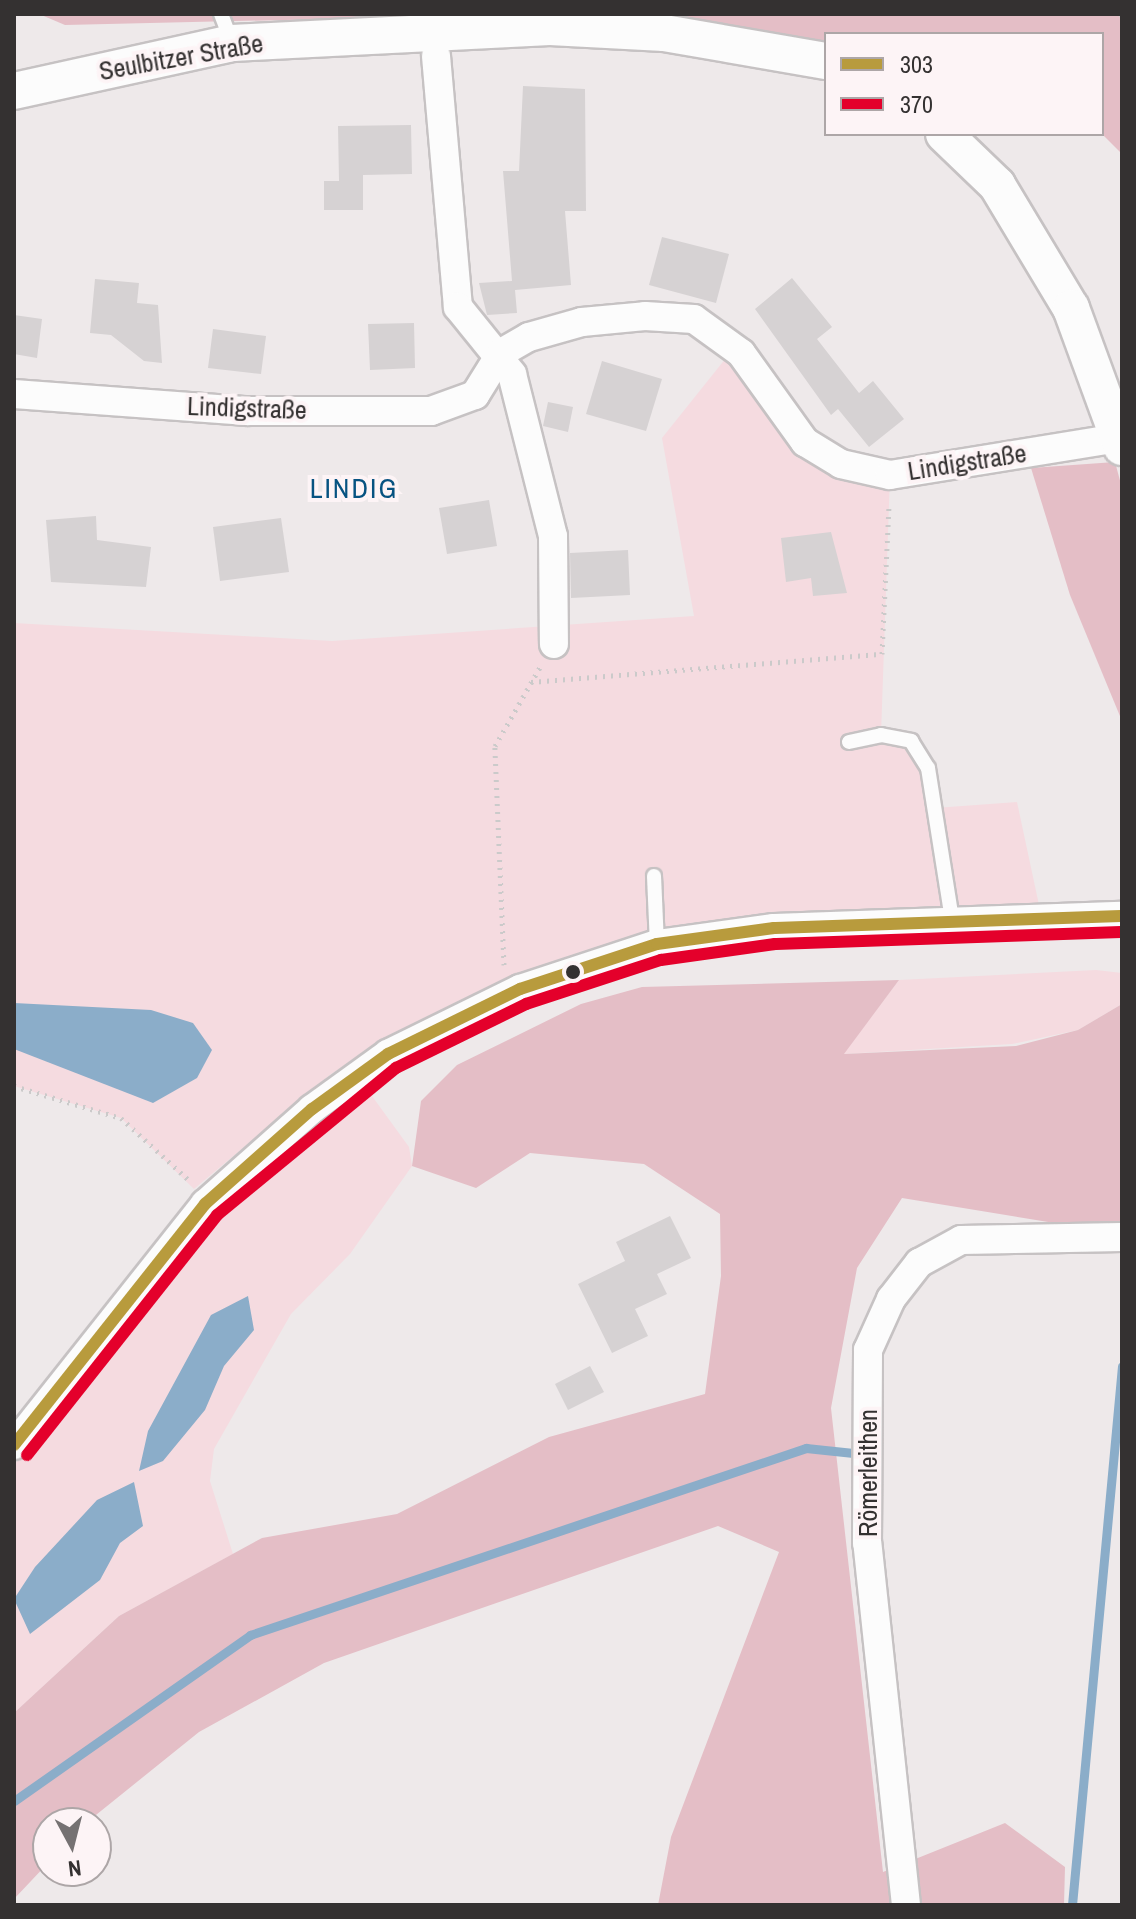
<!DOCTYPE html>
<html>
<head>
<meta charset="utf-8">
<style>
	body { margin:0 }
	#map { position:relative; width:1136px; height:1919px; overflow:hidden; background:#eee9ea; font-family:"Archivo Narrow",sans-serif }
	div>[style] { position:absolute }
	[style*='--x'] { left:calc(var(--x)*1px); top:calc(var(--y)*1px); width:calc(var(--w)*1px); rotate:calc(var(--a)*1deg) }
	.green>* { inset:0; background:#f5dbe0 }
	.forest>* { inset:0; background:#e4bec6 }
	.water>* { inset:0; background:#8badc9 }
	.stream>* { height:9px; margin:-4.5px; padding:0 4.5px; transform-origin:4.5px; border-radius:4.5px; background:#8badc9 }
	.building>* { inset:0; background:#d6d2d3 }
	.path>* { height:5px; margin-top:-2.5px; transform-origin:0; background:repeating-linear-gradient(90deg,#cbcaca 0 2px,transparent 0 8px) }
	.roads { filter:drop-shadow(2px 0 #c6c2c3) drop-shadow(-2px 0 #c6c2c3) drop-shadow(0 2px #c6c2c3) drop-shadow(0 -2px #c6c2c3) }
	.service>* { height:14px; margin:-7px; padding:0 7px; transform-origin:7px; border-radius:7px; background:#fcfcfc }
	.minor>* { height:28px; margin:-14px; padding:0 14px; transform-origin:14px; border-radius:14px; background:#fcfcfc }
	.tertiary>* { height:36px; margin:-18px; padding:0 18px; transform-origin:18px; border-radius:18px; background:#fcfcfc }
	.bus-1>* { height:12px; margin:-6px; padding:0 6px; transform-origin:6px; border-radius:6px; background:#b89b3d }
	.bus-2>* { height:12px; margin:-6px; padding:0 6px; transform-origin:6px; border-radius:6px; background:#e4002b }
	.dots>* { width:22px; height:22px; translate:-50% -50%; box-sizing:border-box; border:4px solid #fdf4f6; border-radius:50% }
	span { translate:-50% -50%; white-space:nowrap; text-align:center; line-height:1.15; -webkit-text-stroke:8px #fdf4f6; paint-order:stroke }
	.street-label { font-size:26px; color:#343131 }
	.neighbourhood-label { font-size:28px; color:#075381; letter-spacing:2px }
	.frame { position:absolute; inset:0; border:16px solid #343131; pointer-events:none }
	.legend { position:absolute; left:824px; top:32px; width:280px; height:104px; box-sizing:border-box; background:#fdf4f6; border:2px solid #ada6a7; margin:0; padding:10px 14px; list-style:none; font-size:24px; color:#343131 }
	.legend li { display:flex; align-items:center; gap:16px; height:40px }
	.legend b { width:40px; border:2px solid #ada6a7 }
	.north { position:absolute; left:32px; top:1807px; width:80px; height:80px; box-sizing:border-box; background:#fdf4f6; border:2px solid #ada6a7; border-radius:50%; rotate:173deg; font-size:22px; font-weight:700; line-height:32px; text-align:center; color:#343131 }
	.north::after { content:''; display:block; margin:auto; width:28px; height:36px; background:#757172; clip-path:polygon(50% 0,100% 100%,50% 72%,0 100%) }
</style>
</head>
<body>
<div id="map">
	<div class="green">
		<div style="clip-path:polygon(734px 348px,805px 442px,890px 475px,881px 735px,911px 741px,935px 808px,1017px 802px,1039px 905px,761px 918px,503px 984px,400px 1031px,331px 1074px,194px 1189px,121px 1118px,14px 1086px,14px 623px,332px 641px,694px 616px,662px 438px)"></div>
		<div style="clip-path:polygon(1096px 970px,1122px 973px,1122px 1004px,1078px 1030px,1012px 1044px,843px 1054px,899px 980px)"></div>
		<div style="clip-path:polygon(364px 1085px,409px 1147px,412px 1166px,350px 1254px,291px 1314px,214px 1449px,210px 1481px,233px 1554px,119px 1616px,14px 1713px,14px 1465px,200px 1227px)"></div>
	</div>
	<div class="forest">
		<div style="clip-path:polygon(39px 14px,541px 14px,65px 25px)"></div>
		<div style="clip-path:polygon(634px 14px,1122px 14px,1122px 154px,1102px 134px,1102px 34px,826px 34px,826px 46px)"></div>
		<div style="clip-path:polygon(1115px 462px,1122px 488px,1122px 721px,1070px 595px,1031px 468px)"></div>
		<div style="clip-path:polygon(899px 980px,844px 1054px,1016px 1046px,1078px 1030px,1122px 1004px,1122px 1234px,902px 1198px,857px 1268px,831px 1408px,883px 1872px,1005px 1823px,1065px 1867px,1064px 1905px,658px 1905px,671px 1837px,779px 1552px,718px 1526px,324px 1663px,199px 1732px,86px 1823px,48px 1823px,48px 1863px,14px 1899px,14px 1713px,119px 1616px,262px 1538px,397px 1514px,549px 1437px,705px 1394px,721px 1276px,720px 1214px,644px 1164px,530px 1153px,476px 1188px,412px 1166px,421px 1101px,457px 1065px,581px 1004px,642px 987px)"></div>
	</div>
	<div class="water">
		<div style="clip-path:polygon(14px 1003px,151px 1010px,193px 1023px,212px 1050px,197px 1078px,153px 1103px,14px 1049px)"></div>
		<div style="clip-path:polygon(248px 1296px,254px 1330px,224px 1366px,205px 1410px,163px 1461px,139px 1471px,148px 1431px,211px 1315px)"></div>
		<div style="clip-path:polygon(134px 1482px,143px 1526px,120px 1543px,100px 1580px,30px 1634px,14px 1599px,35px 1567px,97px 1500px)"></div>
	</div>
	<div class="stream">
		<div style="--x:14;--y:1801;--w:289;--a:-35.1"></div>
		<div style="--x:250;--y:1635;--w:587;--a:-18.59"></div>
		<div style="--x:806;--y:1448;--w:57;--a:6"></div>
		<div style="--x:1072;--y:1905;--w:541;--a:-84.7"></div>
	</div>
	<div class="building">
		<div style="clip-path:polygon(523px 86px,585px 89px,586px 211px,565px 211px,571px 285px,515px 290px,517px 313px,487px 315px,479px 283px,512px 281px,503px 171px,519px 171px)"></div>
		<div style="clip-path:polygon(411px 125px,412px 174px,363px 175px,363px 210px,324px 210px,324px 181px,339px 181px,338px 126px)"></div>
		<div style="clip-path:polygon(662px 237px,729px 254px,716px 303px,649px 285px)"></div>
		<div style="clip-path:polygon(792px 278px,832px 327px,817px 339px,859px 393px,873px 381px,904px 419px,869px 447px,838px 409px,831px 415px,755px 309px)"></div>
		<div style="clip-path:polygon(95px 279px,139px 283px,137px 303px,158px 305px,162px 363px,144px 361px,111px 335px,90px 333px)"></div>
		<div style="clip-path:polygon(14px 315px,42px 319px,37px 358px,14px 354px)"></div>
		<div style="clip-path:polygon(414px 323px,415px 368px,370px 370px,368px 324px)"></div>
		<div style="clip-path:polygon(213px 329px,266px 336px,261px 374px,208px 368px)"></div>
		<div style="clip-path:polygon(602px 361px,662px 379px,646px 431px,586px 414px)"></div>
		<div style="clip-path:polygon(548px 402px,573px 407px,568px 432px,543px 426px)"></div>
		<div style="clip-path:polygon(489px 500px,497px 546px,447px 554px,439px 508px)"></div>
		<div style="clip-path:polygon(96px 516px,97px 540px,151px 547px,146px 587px,51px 582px,46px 520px)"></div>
		<div style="clip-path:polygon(281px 518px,289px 572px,220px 581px,213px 527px)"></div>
		<div style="clip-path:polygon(831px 532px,847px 593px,813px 596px,811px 578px,786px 582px,781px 538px)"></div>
		<div style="clip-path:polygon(628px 550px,630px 595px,571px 598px,570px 553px)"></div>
		<div style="clip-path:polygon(670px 1216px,691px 1258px,657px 1274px,667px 1294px,635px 1309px,648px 1336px,612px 1353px,578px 1284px,625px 1261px,616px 1242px)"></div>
		<div style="clip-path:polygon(590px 1366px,604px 1392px,568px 1410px,555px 1384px)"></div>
	</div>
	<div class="path">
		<div style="--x:1119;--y:14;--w:3;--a:0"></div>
		<div style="--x:531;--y:682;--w:352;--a:-4.6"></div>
		<div style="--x:882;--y:654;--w:150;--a:-87.3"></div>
		<div style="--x:504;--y:965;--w:219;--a:-92.4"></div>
		<div style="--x:495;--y:746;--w:91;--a:-60.3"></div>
		<div style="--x:14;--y:1086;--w:112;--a:16.7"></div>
		<div style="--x:121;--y:1118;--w:95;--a:42.4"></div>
	</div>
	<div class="roads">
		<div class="service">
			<div style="--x:221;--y:14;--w:30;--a:69"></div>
			<div style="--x:849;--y:742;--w:33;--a:-12"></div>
			<div style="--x:881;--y:735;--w:31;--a:11"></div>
			<div style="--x:911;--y:741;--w:32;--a:58"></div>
			<div style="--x:928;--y:768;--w:154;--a:81"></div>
			<div style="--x:654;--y:876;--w:68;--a:87.5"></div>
		</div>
		<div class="minor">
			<div style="--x:436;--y:56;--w:252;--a:85"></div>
			<div style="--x:458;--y:307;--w:86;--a:51.1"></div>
			<div style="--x:512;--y:374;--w:167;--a:75.8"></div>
			<div style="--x:553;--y:536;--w:108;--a:89.5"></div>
			<div style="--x:14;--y:394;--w:234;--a:4.2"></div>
			<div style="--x:247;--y:411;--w:184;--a:0"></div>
			<div style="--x:431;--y:411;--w:47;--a:-20"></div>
			<div style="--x:475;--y:395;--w:49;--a:-58.2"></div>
			<div style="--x:501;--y:353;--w:32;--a:-30"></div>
			<div style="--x:529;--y:337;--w:55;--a:-15.8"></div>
			<div style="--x:582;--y:322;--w:63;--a:-5.4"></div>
			<div style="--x:645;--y:316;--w:49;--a:3.5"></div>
			<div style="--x:694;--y:319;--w:58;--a:35.9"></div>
			<div style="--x:741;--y:353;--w:110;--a:54.3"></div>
			<div style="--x:805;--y:442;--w:42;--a:31.4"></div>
			<div style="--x:841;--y:464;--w:50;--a:12.7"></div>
			<div style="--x:890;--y:475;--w:232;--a:-9.2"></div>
			<div style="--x:14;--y:1445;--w:308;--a:-51.6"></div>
			<div style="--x:205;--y:1204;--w:143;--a:-41.6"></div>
			<div style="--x:312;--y:1109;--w:94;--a:-35.9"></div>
			<div style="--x:388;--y:1054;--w:147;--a:-26.2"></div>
			<div style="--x:520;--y:989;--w:144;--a:-18.2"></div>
			<div style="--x:657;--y:944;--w:118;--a:-7.8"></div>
			<div style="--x:774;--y:928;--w:348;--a:-2"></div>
			<div style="--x:906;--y:1905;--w:364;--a:-96.1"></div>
			<div style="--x:867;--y:1543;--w:193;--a:-89.7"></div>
			<div style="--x:868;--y:1350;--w:56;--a:-65.7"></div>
			<div style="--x:891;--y:1299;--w:46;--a:-52.1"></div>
			<div style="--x:919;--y:1263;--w:48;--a:-28.7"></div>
			<div style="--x:961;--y:1240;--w:161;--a:-1.1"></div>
		</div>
		<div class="tertiary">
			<div style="--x:14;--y:91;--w:223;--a:-12.4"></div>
			<div style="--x:232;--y:43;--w:318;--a:-2.9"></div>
			<div style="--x:550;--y:27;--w:114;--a:3"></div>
			<div style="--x:664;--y:33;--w:164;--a:9.8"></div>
			<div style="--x:944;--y:134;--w:74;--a:43.9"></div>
			<div style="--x:997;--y:185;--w:144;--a:59"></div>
			<div style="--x:1071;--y:308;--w:148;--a:69.9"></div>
		</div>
	</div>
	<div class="bus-1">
		<div style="--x:14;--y:1445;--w:308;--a:-51.6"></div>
		<div style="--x:205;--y:1204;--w:143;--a:-41.6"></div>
		<div style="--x:312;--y:1109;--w:94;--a:-35.9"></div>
		<div style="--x:388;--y:1054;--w:147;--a:-26.2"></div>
		<div style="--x:520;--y:989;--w:144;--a:-18.2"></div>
		<div style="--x:657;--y:944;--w:118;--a:-7.8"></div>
		<div style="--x:774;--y:928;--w:348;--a:-2"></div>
	</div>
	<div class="bus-2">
		<div style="--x:27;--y:1455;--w:306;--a:-51.6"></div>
		<div style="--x:217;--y:1215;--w:232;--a:-39.4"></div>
		<div style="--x:396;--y:1068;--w:145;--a:-26.2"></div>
		<div style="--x:526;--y:1004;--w:142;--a:-18.1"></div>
		<div style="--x:661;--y:960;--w:115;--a:-8"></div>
		<div style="--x:775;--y:944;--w:347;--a:-2"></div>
	</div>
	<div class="dots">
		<div style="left:573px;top:972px;background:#343131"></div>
	</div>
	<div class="street-label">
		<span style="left:181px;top:57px;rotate:-10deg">Seulbitzer Straße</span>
		<span style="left:247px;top:408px;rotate:2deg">Lindigstraße</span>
		<span style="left:967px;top:462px;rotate:-9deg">Lindigstraße</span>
		<span style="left:868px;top:1473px;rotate:-90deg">Römerleithen</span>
	</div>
	<div class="neighbourhood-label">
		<span style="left:354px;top:488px">LINDIG</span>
	</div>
	<div class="frame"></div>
	<ul class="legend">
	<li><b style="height:10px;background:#b89b3d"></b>303</li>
	<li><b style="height:10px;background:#e4002b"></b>370</li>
	</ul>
	<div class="north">N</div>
</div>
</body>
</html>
